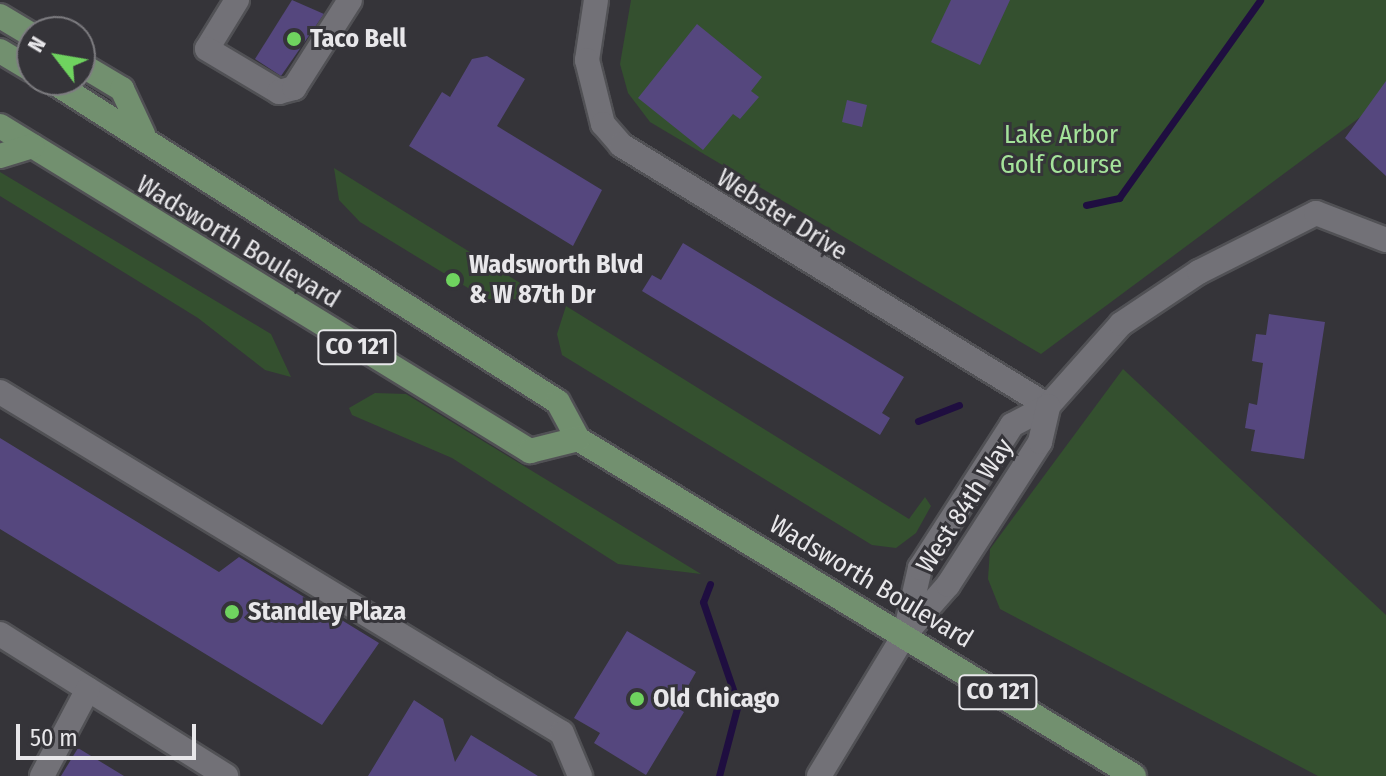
<!DOCTYPE html>
<html>
<head>
<meta charset="utf-8">
<style>
	body { margin:0 }
	#map { position:relative; width:1386px; height:776px; overflow:hidden; background:#353439; font-family:"Fira Sans Condensed",sans-serif }
	div>[style] { position:absolute }
	[style*='--x'] { left:calc(var(--x)*1px); top:calc(var(--y)*1px); width:calc(var(--w)*1px); rotate:calc(var(--a)*1deg) }
	.green>* { inset:0; background:#34502f }
	.stream>* { height:7px; margin:-3.5px; padding:0 3.5px; transform-origin:3.5px; border-radius:3.5px; background:#1f0e40 }
	.building>* { inset:0; background:#55477e }
	.roads { filter:drop-shadow(2px 0 #515155) drop-shadow(-2px 0 #515155) drop-shadow(0 2px #515155) drop-shadow(0 -2px #515155) }
	.minor>* { height:24px; margin:-12px; padding:0 12px; transform-origin:12px; border-radius:12px; background:#727177 }
	.major>* { height:24px; margin:-12px; padding:0 12px; transform-origin:12px; border-radius:12px; background:#72906f }
	.dots>* { width:22px; height:22px; translate:-50% -50%; box-sizing:border-box; border:4px solid #353439; border-radius:50% }
	span { translate:-50% -50%; white-space:nowrap; text-align:center; line-height:1.15; -webkit-text-stroke:6px #353439; paint-order:stroke }
	.shield-label span { padding:2px 6px; background:#353439; border:2px solid; border-radius:6px; -webkit-text-stroke-width:0 }
	.shield-label { font-size:24px; color:#e8e7ea; font-weight:700 }
	.poi-label { font-size:26px; color:#e8e7ea; font-weight:700 }
	.left { translate:0 -50%; text-align:left }
	.park-label { font-size:26px; color:#a4e39a }
	.street-label { font-size:26px; color:#e8e7ea }
	.north { position:absolute; left:16px; top:16px; width:80px; height:80px; box-sizing:border-box; background:#353439; border:2px solid #7d7c80; border-radius:50%; rotate:301deg; font-size:22px; font-weight:700; line-height:32px; text-align:center; color:#e8e7ea }
	.north::after { content:''; display:block; margin:auto; width:28px; height:36px; background:#6fd35f; clip-path:polygon(50% 0,100% 100%,50% 72%,0 100%) }
	.scale { position:absolute; left:16px; top:724px; width:180px; height:36px; box-sizing:border-box; border:4px solid #e8e7ea; border-top:0; padding-left:10px; font-size:24px; line-height:28px; white-space:nowrap; color:#e8e7ea; -webkit-text-stroke:6px #353439; paint-order:stroke }
</style>
</head>
<body>
<div id="map">
	<div class="green">
		<div style="clip-path:polygon(631px 0,1386px 0,1386px 98px,1041px 354px,650px 122px,628px 93px,620px 64px)"></div>
		<div style="clip-path:polygon(334px 168px,533px 291px,518px 299px,486px 299px,360px 222px,339px 200px)"></div>
		<div style="clip-path:polygon(0 172px,271px 334px,291px 377px,265px 370px,198px 318px,0 196px)"></div>
		<div style="clip-path:polygon(566px 306px,909px 519px,925px 497px,931px 506px,916px 533px,896px 548px,872px 545px,562px 355px,557px 334px)"></div>
		<div style="clip-path:polygon(1123px 369px,1386px 615px,1386px 776px,1318px 776px,1000px 609px,988px 579px,990px 549px)"></div>
		<div style="clip-path:polygon(375px 393px,406px 394px,701px 574px,618px 564px,452px 458px,352px 415px,349px 408px)"></div>
	</div>
	<div class="stream">
		<div style="--x:1086;--y:205;--w:34;--a:-12"></div>
		<div style="--x:1119;--y:198;--w:243;--a:-54.5"></div>
		<div style="--x:918;--y:421;--w:44;--a:-21.3"></div>
		<div style="--x:710;--y:584;--w:19;--a:111"></div>
		<div style="--x:703;--y:602;--w:108;--a:71.1"></div>
		<div style="--x:738;--y:704;--w:74;--a:104.8"></div>
	</div>
	<div class="building">
		<div style="clip-path:polygon(292px 0,324px 14px,281px 76px,255px 59px)"></div>
		<div style="clip-path:polygon(951px 0,1010px 0,980px 65px,931px 42px)"></div>
		<div style="clip-path:polygon(697px 24px,762px 77px,751px 91px,759px 97px,740px 119px,733px 114px,703px 150px,638px 98px)"></div>
		<div style="clip-path:polygon(487px 56px,525px 79px,497px 126px,602px 190px,573px 246px,409px 146px,442px 92px,450px 97px,472px 59px)"></div>
		<div style="clip-path:polygon(1386px 81px,1386px 176px,1345px 138px)"></div>
		<div style="clip-path:polygon(847px 100px,867px 105px,862px 127px,842px 122px)"></div>
		<div style="clip-path:polygon(683px 243px,904px 377px,882px 413px,890px 418px,880px 435px,642px 291px,652px 275px,661px 280px)"></div>
		<div style="clip-path:polygon(1269px 314px,1325px 322px,1304px 459px,1251px 451px,1255px 430px,1245px 428px,1249px 403px,1257px 405px,1263px 363px,1252px 361px,1256px 334px,1266px 335px)"></div>
		<div style="clip-path:polygon(0 438px,219px 572px,239px 557px,379px 643px,322px 725px,0 529px)"></div>
		<div style="clip-path:polygon(627px 631px,696px 672px,676px 707px,684px 712px,646px 775px,594px 743px,600px 733px,574px 718px)"></div>
		<div style="clip-path:polygon(414px 700px,443px 719px,455px 762px,471px 735px,538px 776px,368px 776px)"></div>
		<div style="clip-path:polygon(78px 748px,124px 776px,61px 776px)"></div>
	</div>
	<div class="roads">
		<div class="minor">
			<div style="--x:237;--y:0;--w:57;--a:121.5"></div>
			<div style="--x:207;--y:49;--w:84;--a:30.8"></div>
			<div style="--x:279;--y:92;--w:16;--a:-15"></div>
			<div style="--x:294;--y:88;--w:104;--a:-57.5"></div>
			<div style="--x:596;--y:0;--w:61;--a:98.5"></div>
			<div style="--x:587;--y:60;--w:66;--a:76"></div>
			<div style="--x:603;--y:124;--w:28;--a:49"></div>
			<div style="--x:621;--y:145;--w:500;--a:31.43"></div>
			<div style="--x:0;--y:392;--w:657;--a:31.25"></div>
			<div style="--x:562;--y:733;--w:47;--a:67.3"></div>
			<div style="--x:0;--y:634;--w:267;--a:32.1"></div>
			<div style="--x:905;--y:634;--w:68;--a:-77.2"></div>
			<div style="--x:920;--y:568;--w:170;--a:-57.2"></div>
			<div style="--x:1012;--y:425;--w:41;--a:-27.8"></div>
			<div style="--x:1048;--y:406;--w:110;--a:-48.3"></div>
			<div style="--x:1121;--y:324;--w:94;--a:-33.7"></div>
			<div style="--x:1199;--y:272;--w:131;--a:-26.8"></div>
			<div style="--x:1316;--y:213;--w:75;--a:21.1"></div>
			<div style="--x:42;--y:776;--w:98;--a:-62.1"></div>
			<div style="--x:819;--y:776;--w:166;--a:-58.8"></div>
			<div style="--x:905;--y:634;--w:65;--a:-48.7"></div>
			<div style="--x:948;--y:585;--w:170;--a:-57.2"></div>
			<div style="--x:1040;--y:442;--w:37;--a:-77"></div>
		</div>
		<div class="major">
			<div style="--x:0;--y:16;--w:37;--a:31"></div>
			<div style="--x:0;--y:51;--w:37;--a:31"></div>
			<div style="--x:80;--y:64;--w:49;--a:30.8"></div>
			<div style="--x:122;--y:89;--w:50;--a:65"></div>
			<div style="--x:50;--y:80;--w:601;--a:32.37"></div>
			<div style="--x:558;--y:402;--w:42;--a:61.6"></div>
			<div style="--x:578;--y:439;--w:650;--a:31.22"></div>
			<div style="--x:0;--y:126;--w:622;--a:31.52"></div>
			<div style="--x:530;--y:451;--w:49;--a:-14"></div>
			<div style="--x:0;--y:156;--w:34;--a:-17"></div>
		</div>
	</div>
	<div class="dots">
		<div style="left:294px;top:39px;background:#6fd35f"></div>
		<div style="left:453px;top:280px;background:#6fd35f"></div>
		<div style="left:232px;top:612px;background:#6fd35f"></div>
		<div style="left:637px;top:699px;background:#6fd35f"></div>
	</div>
	<div class="shield-label">
		<span style="left:357px;top:347px">CO 121</span>
		<span style="left:998px;top:692px">CO 121</span>
	</div>
	<div class="poi-label">
		<span class="left" style="left:310px;top:39px">Taco Bell</span>
		<span class="left" style="left:469px;top:280px">Wadsworth Blvd<br>&amp; W 87th Dr</span>
		<span class="left" style="left:248px;top:612px">Standley Plaza</span>
		<span class="left" style="left:653px;top:699px">Old Chicago</span>
	</div>
	<div class="park-label">
		<span style="left:1061px;top:150px">Lake Arbor<br>Golf Course</span>
	</div>
	<div class="street-label">
		<span style="left:782px;top:215px;rotate:32deg">Webster Drive</span>
		<span style="left:238px;top:242px;rotate:31deg">Wadsworth Boulevard</span>
		<span style="left:965px;top:506px;rotate:-57deg">West 84th Way</span>
		<span style="left:871px;top:582px;rotate:31deg">Wadsworth Boulevard</span>
	</div>
	<div class="north">N</div>
	<div class="scale">50 m</div>
</div>
</body>
</html>
